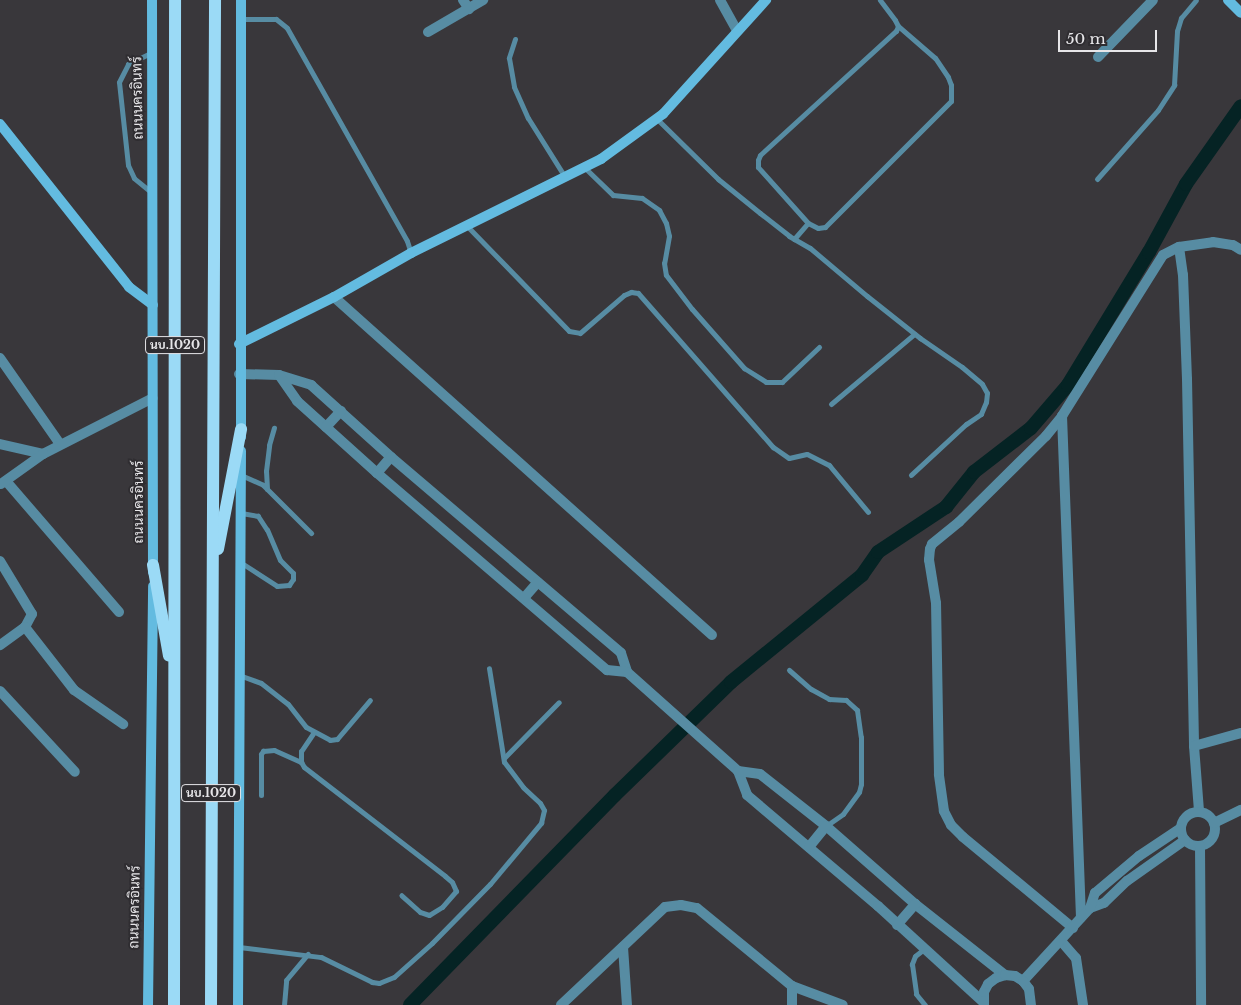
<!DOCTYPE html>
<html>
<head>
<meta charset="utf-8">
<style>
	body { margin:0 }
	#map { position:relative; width:1241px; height:1005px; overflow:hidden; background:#39373b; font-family:"Libre Baskerville",Sarabun,serif }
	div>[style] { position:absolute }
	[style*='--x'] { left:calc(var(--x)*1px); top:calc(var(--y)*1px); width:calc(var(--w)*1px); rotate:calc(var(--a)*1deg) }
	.canal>* { height:14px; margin:-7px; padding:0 7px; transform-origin:7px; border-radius:7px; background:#052324 }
	.lane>* { height:5px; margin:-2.5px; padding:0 2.5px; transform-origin:2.5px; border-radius:2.5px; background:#578ca3 }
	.street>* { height:10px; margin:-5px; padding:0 5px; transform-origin:5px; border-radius:5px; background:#578ca3 }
	.street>.ring { margin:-5px; padding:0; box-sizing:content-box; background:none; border:10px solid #578ca3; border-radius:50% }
	.secondary>* { height:10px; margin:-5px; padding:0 5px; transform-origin:5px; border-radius:5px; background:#63bbe0 }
	.primary>* { height:12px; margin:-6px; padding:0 6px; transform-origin:6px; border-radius:6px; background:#9bdaf6 }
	span { translate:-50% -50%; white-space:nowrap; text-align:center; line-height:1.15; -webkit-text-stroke:4px #2f2d31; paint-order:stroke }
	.shield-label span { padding:1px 4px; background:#2f2d31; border:1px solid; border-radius:4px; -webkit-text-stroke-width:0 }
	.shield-label { font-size:12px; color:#e7e6e9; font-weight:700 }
	.street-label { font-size:14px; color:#e7e6e9 }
	.scale { position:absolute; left:1058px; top:30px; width:99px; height:22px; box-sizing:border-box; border:2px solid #e7e6e9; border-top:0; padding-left:6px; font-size:15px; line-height:18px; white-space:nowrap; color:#e7e6e9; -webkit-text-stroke:4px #2f2d31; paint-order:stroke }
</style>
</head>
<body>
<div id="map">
	<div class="canal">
		<div style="--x:410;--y:1005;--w:293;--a:-45.7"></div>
		<div style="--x:615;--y:795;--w:162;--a:-44.2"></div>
		<div style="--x:731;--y:682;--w:169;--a:-39.2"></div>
		<div style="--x:862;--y:575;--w:28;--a:-55"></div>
		<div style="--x:878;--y:552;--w:82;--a:-33.5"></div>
		<div style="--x:946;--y:507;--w:45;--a:-51.3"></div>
		<div style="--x:974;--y:472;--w:72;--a:-37.7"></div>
		<div style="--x:1031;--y:428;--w:57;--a:-49.3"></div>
		<div style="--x:1068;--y:385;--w:156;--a:-58.7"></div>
		<div style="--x:1149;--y:252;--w:77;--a:-61.4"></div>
		<div style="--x:1186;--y:184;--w:95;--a:-54.8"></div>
	</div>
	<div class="lane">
		<div style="--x:241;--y:19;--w:35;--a:0"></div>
		<div style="--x:276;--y:19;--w:14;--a:39"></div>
		<div style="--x:287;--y:28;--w:244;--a:60.6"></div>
		<div style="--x:407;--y:241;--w:13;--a:72"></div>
		<div style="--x:515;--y:39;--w:20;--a:108"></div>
		<div style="--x:509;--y:58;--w:29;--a:80"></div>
		<div style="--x:514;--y:87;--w:34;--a:66"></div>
		<div style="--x:528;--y:118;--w:70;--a:57.9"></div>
		<div style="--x:657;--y:119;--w:86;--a:44.5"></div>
		<div style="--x:718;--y:179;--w:54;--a:39"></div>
		<div style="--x:760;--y:213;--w:37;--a:38"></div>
		<div style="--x:789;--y:236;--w:24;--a:30"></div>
		<div style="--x:810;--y:248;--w:75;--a:40.1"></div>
		<div style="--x:867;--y:296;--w:68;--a:38.4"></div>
		<div style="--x:920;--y:338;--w:51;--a:34.6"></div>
		<div style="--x:962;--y:367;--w:26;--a:40"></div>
		<div style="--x:982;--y:384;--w:10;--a:61"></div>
		<div style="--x:987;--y:393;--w:9;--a:96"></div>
		<div style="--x:986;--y:402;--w:13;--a:113"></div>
		<div style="--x:981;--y:414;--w:18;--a:146"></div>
		<div style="--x:966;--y:424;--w:75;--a:137.2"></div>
		<div style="--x:585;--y:168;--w:39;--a:44"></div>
		<div style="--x:613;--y:195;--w:29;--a:6"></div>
		<div style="--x:642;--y:198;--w:21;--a:35"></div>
		<div style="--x:659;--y:210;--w:15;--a:62"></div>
		<div style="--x:666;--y:223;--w:13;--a:77"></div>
		<div style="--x:669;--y:236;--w:27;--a:100"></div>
		<div style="--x:664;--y:263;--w:12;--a:81"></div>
		<div style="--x:666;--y:275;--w:43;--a:52.6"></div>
		<div style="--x:692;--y:309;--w:79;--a:48.6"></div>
		<div style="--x:744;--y:368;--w:26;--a:32"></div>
		<div style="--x:766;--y:382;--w:16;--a:0"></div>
		<div style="--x:782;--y:382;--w:51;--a:-43.4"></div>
		<div style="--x:1097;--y:179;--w:92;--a:-48.5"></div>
		<div style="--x:1158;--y:110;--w:30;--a:-57"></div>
		<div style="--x:1174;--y:85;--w:54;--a:-86.8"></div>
		<div style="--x:1177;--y:31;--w:14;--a:-73"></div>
		<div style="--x:1181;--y:18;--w:23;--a:-50"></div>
		<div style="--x:151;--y:192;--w:22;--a:-141"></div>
		<div style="--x:134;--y:178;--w:14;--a:-115"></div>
		<div style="--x:128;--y:165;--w:83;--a:-96.2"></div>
		<div style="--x:119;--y:82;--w:20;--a:-63"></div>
		<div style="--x:128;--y:64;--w:25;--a:-26"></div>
		<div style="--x:808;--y:223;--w:11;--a:27"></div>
		<div style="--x:818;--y:228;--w:7;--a:-8"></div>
		<div style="--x:825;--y:227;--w:178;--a:-45"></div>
		<div style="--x:951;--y:101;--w:16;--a:-90"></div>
		<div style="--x:951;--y:85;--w:9;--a:-111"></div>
		<div style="--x:948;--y:77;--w:23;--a:-124"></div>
		<div style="--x:935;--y:58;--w:49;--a:-139.1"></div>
		<div style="--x:467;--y:226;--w:146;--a:45.8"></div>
		<div style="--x:569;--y:331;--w:11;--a:10"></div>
		<div style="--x:580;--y:333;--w:58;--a:-40.8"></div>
		<div style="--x:624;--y:295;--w:8;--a:-23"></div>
		<div style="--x:631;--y:292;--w:7;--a:8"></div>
		<div style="--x:638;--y:293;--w:205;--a:48.8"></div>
		<div style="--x:773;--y:447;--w:19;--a:35"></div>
		<div style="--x:789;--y:458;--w:18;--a:-13"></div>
		<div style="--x:807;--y:454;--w:25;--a:27"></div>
		<div style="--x:829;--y:465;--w:61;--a:50.3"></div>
		<div style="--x:794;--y:239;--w:21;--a:-49"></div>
		<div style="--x:808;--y:223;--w:75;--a:-131.8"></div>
		<div style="--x:758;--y:167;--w:7;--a:-90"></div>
		<div style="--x:758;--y:160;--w:5;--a:-68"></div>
		<div style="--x:760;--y:155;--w:184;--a:-42.4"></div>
		<div style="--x:896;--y:31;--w:5;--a:-68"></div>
		<div style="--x:898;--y:26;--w:7;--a:-117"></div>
		<div style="--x:895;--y:20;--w:25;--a:-127"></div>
		<div style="--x:831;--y:404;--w:109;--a:-40.1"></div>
		<div style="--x:241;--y:475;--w:24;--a:24"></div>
		<div style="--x:263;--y:485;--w:68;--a:45"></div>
		<div style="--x:267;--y:489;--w:18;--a:-93"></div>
		<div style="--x:266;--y:471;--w:26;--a:-83"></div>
		<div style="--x:269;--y:445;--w:18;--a:-74"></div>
		<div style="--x:240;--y:562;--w:44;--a:33"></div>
		<div style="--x:277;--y:586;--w:12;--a:-5"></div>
		<div style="--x:289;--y:585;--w:7;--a:-56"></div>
		<div style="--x:293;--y:579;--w:6;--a:-90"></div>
		<div style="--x:293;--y:573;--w:18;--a:-135"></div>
		<div style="--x:280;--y:560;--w:33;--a:-113"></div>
		<div style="--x:267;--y:530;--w:17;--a:-123"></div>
		<div style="--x:258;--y:516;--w:17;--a:-170"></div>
		<div style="--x:789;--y:670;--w:29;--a:41"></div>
		<div style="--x:811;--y:689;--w:21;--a:29"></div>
		<div style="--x:829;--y:699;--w:17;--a:3"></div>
		<div style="--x:846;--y:700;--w:15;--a:42"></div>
		<div style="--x:857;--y:710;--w:27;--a:82"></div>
		<div style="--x:861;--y:737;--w:47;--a:90"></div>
		<div style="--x:861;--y:784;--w:8;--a:104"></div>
		<div style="--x:859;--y:792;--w:27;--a:126"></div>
		<div style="--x:843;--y:814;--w:21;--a:145"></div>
		<div style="--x:239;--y:675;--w:23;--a:20"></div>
		<div style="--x:261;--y:683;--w:34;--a:38"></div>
		<div style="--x:288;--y:704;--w:29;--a:52"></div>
		<div style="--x:306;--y:727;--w:27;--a:28"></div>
		<div style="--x:330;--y:740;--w:7;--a:-8"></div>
		<div style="--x:337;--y:739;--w:51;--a:-49.8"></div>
		<div style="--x:314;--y:732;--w:23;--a:124"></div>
		<div style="--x:301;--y:751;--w:11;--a:90"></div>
		<div style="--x:301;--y:762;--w:6;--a:59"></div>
		<div style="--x:304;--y:767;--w:178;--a:37.7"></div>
		<div style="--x:445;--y:876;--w:9;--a:41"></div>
		<div style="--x:452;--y:882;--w:10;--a:66"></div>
		<div style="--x:456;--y:891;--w:21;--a:131"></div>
		<div style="--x:442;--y:907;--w:15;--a:148"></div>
		<div style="--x:429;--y:915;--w:9;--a:-162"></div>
		<div style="--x:420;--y:912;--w:25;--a:-138"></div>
		<div style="--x:504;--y:758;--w:78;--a:-45.5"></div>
		<div style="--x:261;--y:795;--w:41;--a:-90"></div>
		<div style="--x:261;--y:754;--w:4;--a:-56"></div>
		<div style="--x:263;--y:751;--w:11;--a:-5"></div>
		<div style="--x:274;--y:750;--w:30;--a:24"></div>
		<div style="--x:239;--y:947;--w:83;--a:7"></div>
		<div style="--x:321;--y:957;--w:57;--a:26.1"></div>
		<div style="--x:372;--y:982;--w:7;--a:8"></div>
		<div style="--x:379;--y:983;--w:16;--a:-22"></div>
		<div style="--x:394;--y:977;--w:51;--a:-41.8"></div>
		<div style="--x:432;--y:943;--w:83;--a:-45.5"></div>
		<div style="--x:490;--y:884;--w:80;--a:-50.1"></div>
		<div style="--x:541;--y:823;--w:13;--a:-77"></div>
		<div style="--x:544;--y:810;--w:8;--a:-120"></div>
		<div style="--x:540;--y:803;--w:23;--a:-137"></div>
		<div style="--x:523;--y:787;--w:31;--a:-127"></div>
		<div style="--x:504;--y:762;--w:95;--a:-99.1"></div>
		<div style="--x:924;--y:949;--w:11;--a:142"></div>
		<div style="--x:915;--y:956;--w:9;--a:111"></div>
		<div style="--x:912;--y:964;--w:30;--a:82"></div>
		<div style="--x:916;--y:994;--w:14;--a:51"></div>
		<div style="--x:284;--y:1005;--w:25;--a:-85"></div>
		<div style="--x:286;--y:980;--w:34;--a:-50"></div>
	</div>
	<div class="street">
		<div style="--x:463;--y:0;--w:11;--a:56"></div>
		<div style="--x:720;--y:0;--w:35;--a:61"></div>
		<div style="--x:428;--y:32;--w:64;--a:-30.2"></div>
		<div style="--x:1098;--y:57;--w:79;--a:-46"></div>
		<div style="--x:1179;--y:247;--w:28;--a:82"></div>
		<div style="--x:1183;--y:275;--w:104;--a:87.8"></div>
		<div style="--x:1187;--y:379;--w:367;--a:88.9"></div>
		<div style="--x:334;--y:297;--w:507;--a:41.8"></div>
		<div style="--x:0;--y:358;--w:105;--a:55.1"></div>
		<div style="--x:239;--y:374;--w:40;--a:1.4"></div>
		<div style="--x:279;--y:375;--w:34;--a:17"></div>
		<div style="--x:311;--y:385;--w:108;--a:42"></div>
		<div style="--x:391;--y:457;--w:302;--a:40.4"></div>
		<div style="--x:621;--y:653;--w:20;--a:72"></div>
		<div style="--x:627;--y:672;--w:149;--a:41.7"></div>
		<div style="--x:738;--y:771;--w:26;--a:69"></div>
		<div style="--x:747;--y:795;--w:172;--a:40.3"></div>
		<div style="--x:878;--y:906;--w:142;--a:42.4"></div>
		<div style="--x:279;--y:375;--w:32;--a:55"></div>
		<div style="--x:297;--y:401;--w:108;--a:42"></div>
		<div style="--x:377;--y:473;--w:303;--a:40.6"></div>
		<div style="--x:607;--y:670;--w:20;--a:6"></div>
		<div style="--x:1062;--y:416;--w:502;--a:87.83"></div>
		<div style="--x:326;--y:427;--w:22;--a:-47"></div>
		<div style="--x:0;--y:444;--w:44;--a:13.1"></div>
		<div style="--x:43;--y:454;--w:123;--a:-27"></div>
		<div style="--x:377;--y:473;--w:21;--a:-49"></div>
		<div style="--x:6;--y:481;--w:173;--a:49.2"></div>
		<div style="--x:1;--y:484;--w:52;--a:-35.5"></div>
		<div style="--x:0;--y:561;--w:62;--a:58.9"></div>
		<div style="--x:32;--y:614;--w:15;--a:118"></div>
		<div style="--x:25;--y:627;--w:31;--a:144"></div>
		<div style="--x:524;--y:598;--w:21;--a:-49"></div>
		<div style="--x:25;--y:627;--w:80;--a:52.1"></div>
		<div style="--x:74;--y:690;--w:60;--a:34.8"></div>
		<div style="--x:0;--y:691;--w:110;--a:47.2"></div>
		<div style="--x:738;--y:771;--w:22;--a:8"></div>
		<div style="--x:760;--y:774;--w:84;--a:38.2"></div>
		<div style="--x:826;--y:826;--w:118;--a:41.2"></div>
		<div style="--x:915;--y:904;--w:115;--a:38.3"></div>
		<div style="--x:1199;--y:811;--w:65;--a:-94.4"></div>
		<div style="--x:1194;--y:746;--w:49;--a:-15.5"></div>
		<div class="ring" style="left:1181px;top:812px;width:24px;height:24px"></div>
		<div style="--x:1214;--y:823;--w:30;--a:-26"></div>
		<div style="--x:1200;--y:846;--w:159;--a:89.6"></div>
		<div style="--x:809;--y:847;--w:27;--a:-51"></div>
		<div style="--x:1090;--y:908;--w:15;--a:-20"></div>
		<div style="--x:1104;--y:903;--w:32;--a:-44"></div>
		<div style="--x:1127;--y:881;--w:71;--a:-35.3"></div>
		<div style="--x:897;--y:925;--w:28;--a:-49"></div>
		<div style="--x:1073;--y:928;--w:143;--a:-140.4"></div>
		<div style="--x:963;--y:837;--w:17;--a:-135"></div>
		<div style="--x:951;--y:825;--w:16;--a:-117"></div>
		<div style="--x:944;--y:811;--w:37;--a:-98"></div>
		<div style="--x:939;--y:774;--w:171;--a:-91"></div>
		<div style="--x:936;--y:603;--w:44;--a:-99.2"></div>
		<div style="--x:929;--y:560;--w:11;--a:-85"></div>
		<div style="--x:930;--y:549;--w:5;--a:-68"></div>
		<div style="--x:932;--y:544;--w:35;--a:-39"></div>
		<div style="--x:959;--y:522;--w:122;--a:-44.7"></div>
		<div style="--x:1046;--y:436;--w:26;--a:-51"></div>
		<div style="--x:1062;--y:416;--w:190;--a:-57.9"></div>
		<div style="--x:1163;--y:255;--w:18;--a:-27"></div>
		<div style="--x:1179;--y:247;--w:34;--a:-8"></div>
		<div style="--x:1213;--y:242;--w:20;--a:9"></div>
		<div style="--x:1233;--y:245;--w:9;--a:32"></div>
		<div style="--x:1061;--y:941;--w:23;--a:49"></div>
		<div style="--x:1076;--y:958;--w:48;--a:81.5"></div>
		<div style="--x:623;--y:947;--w:58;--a:86.1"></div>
		<div style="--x:1023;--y:981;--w:99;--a:-47.5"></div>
		<div style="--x:1090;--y:908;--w:16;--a:-72"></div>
		<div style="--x:1095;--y:893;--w:57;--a:-40.1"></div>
		<div style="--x:1139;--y:856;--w:50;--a:-33.7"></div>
		<div style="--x:561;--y:1005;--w:143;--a:-43.3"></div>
		<div style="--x:665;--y:907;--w:16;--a:-7"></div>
		<div style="--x:681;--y:905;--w:16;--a:11"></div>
		<div style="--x:697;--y:908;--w:123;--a:39.4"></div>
		<div style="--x:792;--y:986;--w:54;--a:20.4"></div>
		<div style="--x:792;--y:1005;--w:19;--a:-90"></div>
		<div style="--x:984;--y:1005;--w:13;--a:-90"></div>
		<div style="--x:984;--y:992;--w:9;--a:-63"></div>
		<div style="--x:988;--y:984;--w:10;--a:-37"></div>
		<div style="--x:996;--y:978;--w:9;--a:-18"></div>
		<div style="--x:1005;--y:975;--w:10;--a:6"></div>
		<div style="--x:1015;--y:976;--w:9;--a:32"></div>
		<div style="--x:1023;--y:981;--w:10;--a:53"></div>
		<div style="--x:1029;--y:989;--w:16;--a:83"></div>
	</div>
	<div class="secondary">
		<div style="--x:152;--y:0;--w:572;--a:89.9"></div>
		<div style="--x:1228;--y:0;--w:18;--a:45"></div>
		<div style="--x:0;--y:124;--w:208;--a:51.6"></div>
		<div style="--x:129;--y:287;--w:30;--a:37"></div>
		<div style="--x:239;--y:344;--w:106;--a:-26.3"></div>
		<div style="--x:334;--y:297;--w:89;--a:-29.7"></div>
		<div style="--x:411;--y:253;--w:212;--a:-26.3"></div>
		<div style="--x:601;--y:159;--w:77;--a:-36"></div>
		<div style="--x:663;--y:114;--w:154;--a:-47.9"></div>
		<div style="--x:241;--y:437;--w:437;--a:-90"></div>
		<div style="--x:148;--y:1005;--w:419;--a:-89.3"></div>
		<div style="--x:238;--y:1005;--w:554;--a:-89.69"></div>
	</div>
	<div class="primary">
		<div style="--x:218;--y:549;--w:122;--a:-79.1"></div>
		<div style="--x:153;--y:565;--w:92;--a:80"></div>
		<div style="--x:174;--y:1005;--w:1005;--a:-89.94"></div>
		<div style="--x:211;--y:1005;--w:1005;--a:-89.77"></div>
	</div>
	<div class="shield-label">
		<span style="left:175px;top:345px">นบ.1020</span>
		<span style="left:211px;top:793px">นบ.1020</span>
	</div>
	<div class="street-label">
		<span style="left:137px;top:98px;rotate:-91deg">ถนนนครอินทร์</span>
		<span style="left:138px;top:502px;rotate:-90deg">ถนนนครอินทร์</span>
		<span style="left:134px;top:907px;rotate:-89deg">ถนนนครอินทร์</span>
	</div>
	<div class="scale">50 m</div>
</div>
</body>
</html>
